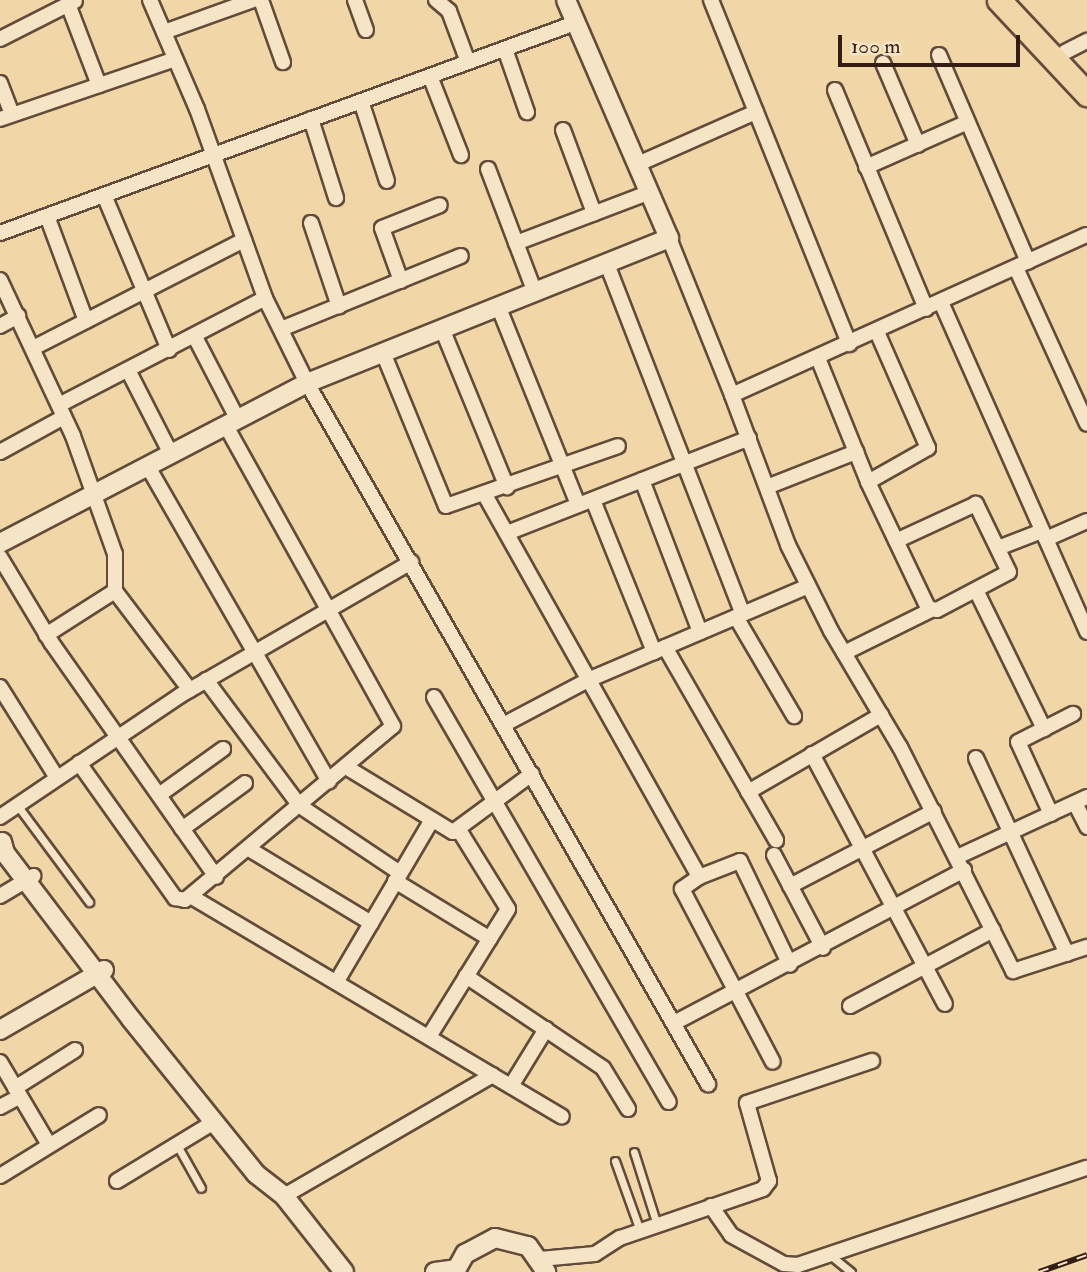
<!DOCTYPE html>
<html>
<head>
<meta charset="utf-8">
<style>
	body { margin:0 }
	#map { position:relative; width:1087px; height:1272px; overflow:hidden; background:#f1d6a7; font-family:"IM FELL Double Pica",serif }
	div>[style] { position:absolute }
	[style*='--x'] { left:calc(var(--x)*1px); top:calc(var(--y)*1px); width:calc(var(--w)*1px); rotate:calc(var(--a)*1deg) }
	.roads { filter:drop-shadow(2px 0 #624b3a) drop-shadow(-2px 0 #624b3a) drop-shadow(0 2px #624b3a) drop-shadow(0 -2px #624b3a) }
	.service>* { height:7px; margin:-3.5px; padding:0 3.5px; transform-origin:3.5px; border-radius:3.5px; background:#f6e4c6 }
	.minor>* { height:14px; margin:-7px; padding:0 7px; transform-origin:7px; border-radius:7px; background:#f6e4c6 }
	.tertiary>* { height:18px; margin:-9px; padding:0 9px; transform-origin:9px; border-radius:9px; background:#f6e4c6 }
	.trunk>* { height:23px; margin:-11.5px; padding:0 11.5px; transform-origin:11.5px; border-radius:11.5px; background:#f1d6a7 }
	.rail>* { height:6px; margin-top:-3px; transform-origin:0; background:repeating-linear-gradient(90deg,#f6e4c6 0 10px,#331d15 0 20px); box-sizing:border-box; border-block:2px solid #331d15 }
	span { translate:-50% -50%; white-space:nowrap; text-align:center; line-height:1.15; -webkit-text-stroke:7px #f6e4c6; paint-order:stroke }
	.scale { position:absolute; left:838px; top:35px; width:182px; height:32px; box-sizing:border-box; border:4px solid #331d15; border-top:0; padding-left:9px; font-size:21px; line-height:24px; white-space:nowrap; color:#331d15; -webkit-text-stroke:5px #f6e4c6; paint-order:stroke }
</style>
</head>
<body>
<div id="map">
	<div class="roads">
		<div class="service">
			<div style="--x:17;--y:805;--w:121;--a:53.4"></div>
			<div style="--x:177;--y:1145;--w:49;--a:60.8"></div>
			<div style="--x:634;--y:1152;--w:77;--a:72.5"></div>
			<div style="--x:615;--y:1161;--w:74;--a:70.3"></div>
			<div style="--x:830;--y:1255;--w:27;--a:39"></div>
		</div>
		<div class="minor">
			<div style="--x:150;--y:0;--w:119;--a:66.7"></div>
			<div style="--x:197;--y:109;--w:201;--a:70.2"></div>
			<div style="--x:265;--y:298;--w:95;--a:63.7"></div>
			<div style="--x:307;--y:383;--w:808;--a:60.23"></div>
			<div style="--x:261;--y:0;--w:66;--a:70.5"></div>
			<div style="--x:355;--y:0;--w:32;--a:70"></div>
			<div style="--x:436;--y:0;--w:17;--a:40"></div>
			<div style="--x:449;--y:11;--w:54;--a:69.6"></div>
			<div style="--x:711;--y:0;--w:371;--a:68.1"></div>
			<div style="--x:68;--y:4;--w:87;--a:69.1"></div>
			<div style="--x:164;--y:32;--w:95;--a:-19.8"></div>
			<div style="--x:0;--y:39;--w:84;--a:-26.9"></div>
			<div style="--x:505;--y:49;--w:67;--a:70.8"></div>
			<div style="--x:1065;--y:52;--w:25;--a:-27"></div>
			<div style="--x:939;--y:55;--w:225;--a:66.7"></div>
			<div style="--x:883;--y:63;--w:89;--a:66.9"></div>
			<div style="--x:430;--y:76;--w:85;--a:68.6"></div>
			<div style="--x:0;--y:83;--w:33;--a:69"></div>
			<div style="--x:835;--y:90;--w:237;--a:67.4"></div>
			<div style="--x:361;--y:101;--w:84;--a:72"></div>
			<div style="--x:0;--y:119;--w:185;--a:-18.9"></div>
			<div style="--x:311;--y:119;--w:83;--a:72.4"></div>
			<div style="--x:563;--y:130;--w:89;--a:69.5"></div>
			<div style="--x:638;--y:164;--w:129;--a:-23.8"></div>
			<div style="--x:866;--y:167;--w:111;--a:-23.8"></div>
			<div style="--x:488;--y:169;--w:133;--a:69.2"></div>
			<div style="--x:104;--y:195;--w:168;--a:67.2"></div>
			<div style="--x:47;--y:216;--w:112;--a:69.6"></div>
			<div style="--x:311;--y:223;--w:88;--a:71.4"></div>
			<div style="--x:0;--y:233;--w:612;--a:-20.06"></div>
			<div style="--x:669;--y:238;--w:169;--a:68.1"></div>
			<div style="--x:732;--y:395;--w:389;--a:-24.3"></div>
			<div style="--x:516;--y:243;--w:143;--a:-20.8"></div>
			<div style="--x:607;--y:264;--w:375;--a:68.8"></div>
			<div style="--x:1016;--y:268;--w:171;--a:65.5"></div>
			<div style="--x:0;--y:280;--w:172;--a:64.9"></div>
			<div style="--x:73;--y:436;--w:125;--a:70.4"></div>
			<div style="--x:115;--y:554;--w:37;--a:90"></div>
			<div style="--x:401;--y:281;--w:56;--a:-109.7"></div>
			<div style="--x:382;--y:228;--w:62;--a:-21.6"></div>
			<div style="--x:941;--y:302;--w:361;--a:66.1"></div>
			<div style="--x:499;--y:308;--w:212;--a:68.1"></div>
			<div style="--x:0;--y:326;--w:21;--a:-29"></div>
			<div style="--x:281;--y:329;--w:194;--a:-22.1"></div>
			<div style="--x:443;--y:331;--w:169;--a:67.7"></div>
			<div style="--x:195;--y:337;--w:93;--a:62.6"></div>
			<div style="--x:33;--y:348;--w:237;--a:-27.1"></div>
			<div style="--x:384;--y:355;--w:163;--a:67.7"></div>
			<div style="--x:446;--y:506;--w:182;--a:-19.2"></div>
			<div style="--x:818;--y:358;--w:134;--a:68"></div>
			<div style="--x:868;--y:482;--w:140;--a:64.5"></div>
			<div style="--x:928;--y:608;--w:9;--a:13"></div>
			<div style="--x:937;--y:610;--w:81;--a:-27.8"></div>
			<div style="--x:1009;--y:572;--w:76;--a:-115.9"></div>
			<div style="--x:976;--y:504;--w:88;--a:155.2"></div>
			<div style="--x:129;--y:372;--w:90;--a:62.9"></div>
			<div style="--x:732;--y:395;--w:160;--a:69.5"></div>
			<div style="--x:788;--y:545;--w:96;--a:63.4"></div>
			<div style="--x:831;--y:631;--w:135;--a:59.3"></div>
			<div style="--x:900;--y:747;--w:251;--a:63.2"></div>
			<div style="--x:1013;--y:971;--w:78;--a:-18"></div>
			<div style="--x:59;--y:405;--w:232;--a:-27.4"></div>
			<div style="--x:0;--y:452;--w:73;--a:-28.7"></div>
			<div style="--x:147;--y:465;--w:365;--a:60.1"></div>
			<div style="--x:642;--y:480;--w:163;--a:69.1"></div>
			<div style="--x:868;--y:482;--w:69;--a:-29.5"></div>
			<div style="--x:928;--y:448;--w:127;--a:-113.7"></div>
			<div style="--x:767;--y:487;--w:96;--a:-21.5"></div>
			<div style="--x:485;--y:495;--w:438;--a:60.7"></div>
			<div style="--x:699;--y:877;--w:21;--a:145"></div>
			<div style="--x:682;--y:889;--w:195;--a:62.3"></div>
			<div style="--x:593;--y:500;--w:164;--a:68.1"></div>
			<div style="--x:507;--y:533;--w:260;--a:-21.4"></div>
			<div style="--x:1046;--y:539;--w:45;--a:-23.7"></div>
			<div style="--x:998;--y:548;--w:47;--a:-21.1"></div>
			<div style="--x:0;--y:557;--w:99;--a:59"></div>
			<div style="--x:51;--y:642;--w:287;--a:54.9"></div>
			<div style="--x:976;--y:590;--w:155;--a:63.9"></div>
			<div style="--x:736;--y:617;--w:115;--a:59.6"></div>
			<div style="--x:46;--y:635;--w:82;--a:-32.5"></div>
			<div style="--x:115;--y:591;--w:124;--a:52.9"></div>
			<div style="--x:665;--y:647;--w:223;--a:60.1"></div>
			<div style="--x:844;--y:653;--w:97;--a:-26.3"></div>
			<div style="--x:206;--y:680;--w:157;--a:53.3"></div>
			<div style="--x:300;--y:806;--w:120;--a:33.8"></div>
			<div style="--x:0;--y:687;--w:107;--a:57.9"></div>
			<div style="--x:434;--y:697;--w:468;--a:59.9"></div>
			<div style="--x:503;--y:725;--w:96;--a:-27.9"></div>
			<div style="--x:588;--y:680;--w:239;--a:-23.1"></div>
			<div style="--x:812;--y:754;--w:283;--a:62"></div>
			<div style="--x:976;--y:758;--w:216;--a:65.1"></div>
			<div style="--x:79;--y:763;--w:166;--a:54.6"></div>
			<div style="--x:175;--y:898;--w:10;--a:11"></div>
			<div style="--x:185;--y:900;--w:271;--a:-39.9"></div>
			<div style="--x:393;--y:726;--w:343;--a:-119.1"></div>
			<div style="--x:346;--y:767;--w:125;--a:31.3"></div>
			<div style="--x:453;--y:832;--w:98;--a:-36.3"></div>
			<div style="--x:748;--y:792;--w:154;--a:-30.1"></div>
			<div style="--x:159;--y:795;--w:79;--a:-35.7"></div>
			<div style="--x:1075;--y:803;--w:27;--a:63"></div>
			<div style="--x:1051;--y:814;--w:79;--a:-114.6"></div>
			<div style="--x:1018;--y:742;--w:62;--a:-27"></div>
			<div style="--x:0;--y:817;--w:218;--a:-34"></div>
			<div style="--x:181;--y:695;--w:266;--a:-30"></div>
			<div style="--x:182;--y:829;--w:78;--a:-36.1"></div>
			<div style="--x:249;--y:849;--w:143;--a:31.2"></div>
			<div style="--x:774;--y:855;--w:105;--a:62.2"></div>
			<div style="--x:957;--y:857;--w:143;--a:-24.8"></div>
			<div style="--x:699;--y:877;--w:44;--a:-21.3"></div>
			<div style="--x:740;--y:861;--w:115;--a:64.3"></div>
			<div style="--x:395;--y:881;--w:111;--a:31.4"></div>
			<div style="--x:790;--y:886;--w:162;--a:-27.5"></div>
			<div style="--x:0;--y:896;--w:39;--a:-31"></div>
			<div style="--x:192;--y:897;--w:430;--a:30.7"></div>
			<div style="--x:466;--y:976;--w:165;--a:33.9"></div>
			<div style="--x:603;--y:1068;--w:48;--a:58.6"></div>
			<div style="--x:337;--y:981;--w:187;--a:-59.5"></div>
			<div style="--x:850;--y:1006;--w:162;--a:-28"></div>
			<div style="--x:674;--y:1023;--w:328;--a:-27.8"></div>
			<div style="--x:430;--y:1035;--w:148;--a:-58.2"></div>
			<div style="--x:508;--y:909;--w:93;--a:-121.8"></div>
			<div style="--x:0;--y:1062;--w:96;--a:59.4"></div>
			<div style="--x:511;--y:1086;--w:67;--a:-58.4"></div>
			<div style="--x:15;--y:1088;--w:71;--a:-32.3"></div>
			<div style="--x:0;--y:1107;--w:21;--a:-28"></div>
			<div style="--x:0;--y:1176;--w:116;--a:-31.6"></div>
			<div style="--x:117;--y:1181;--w:114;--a:-31.3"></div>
			<div style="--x:284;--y:1196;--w:241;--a:-30.1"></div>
			<div style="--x:711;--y:1206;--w:35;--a:55"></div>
			<div style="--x:731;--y:1235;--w:60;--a:28.7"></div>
			<div style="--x:784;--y:1264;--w:14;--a:4"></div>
			<div style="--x:798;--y:1265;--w:305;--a:-18.6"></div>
			<div style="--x:540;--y:1259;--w:55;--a:-5.2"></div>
			<div style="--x:595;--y:1254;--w:30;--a:-33"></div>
			<div style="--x:620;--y:1238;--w:151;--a:-18.9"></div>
			<div style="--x:763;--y:1189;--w:10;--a:-53"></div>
			<div style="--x:769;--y:1181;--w:81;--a:-105.8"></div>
			<div style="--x:747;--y:1103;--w:132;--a:-18.6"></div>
		</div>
		<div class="tertiary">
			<div style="--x:0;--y:543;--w:346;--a:-27.5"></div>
			<div style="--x:307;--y:383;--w:390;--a:-21.8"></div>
			<div style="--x:669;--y:238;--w:259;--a:-113.4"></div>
			<div style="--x:2;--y:842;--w:11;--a:75"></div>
			<div style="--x:5;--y:853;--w:208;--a:52.8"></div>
			<div style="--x:131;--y:1019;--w:199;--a:51.1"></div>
			<div style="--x:256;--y:1174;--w:36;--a:38"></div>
			<div style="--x:284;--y:1196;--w:97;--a:51.7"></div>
			<div style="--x:0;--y:1030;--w:120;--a:-30"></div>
			<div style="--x:435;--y:1272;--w:21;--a:-8"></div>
			<div style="--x:455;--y:1272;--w:21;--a:-61"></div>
			<div style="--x:465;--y:1254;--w:34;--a:-28"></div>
			<div style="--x:495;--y:1238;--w:34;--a:14"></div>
			<div style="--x:528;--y:1246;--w:32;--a:55"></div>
		</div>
		<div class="trunk">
			<div style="--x:999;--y:0;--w:129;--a:46.9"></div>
		</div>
	</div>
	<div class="rail">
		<div style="--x:1039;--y:1272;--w:51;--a:-19.5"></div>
	</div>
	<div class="scale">100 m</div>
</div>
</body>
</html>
